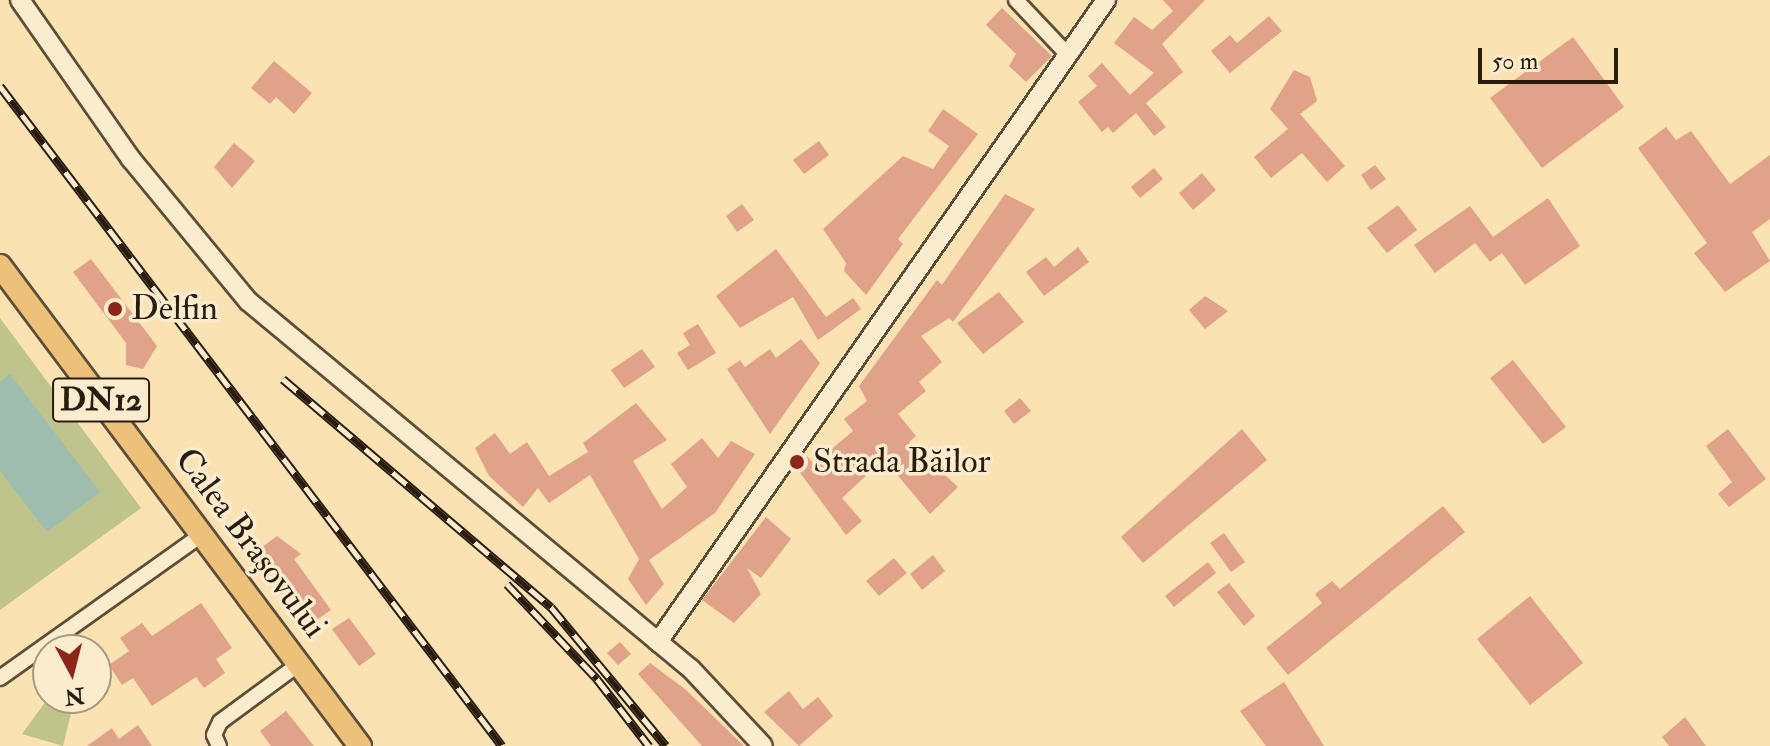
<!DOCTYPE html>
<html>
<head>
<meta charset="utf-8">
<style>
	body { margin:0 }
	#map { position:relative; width:1770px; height:746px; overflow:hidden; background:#fae2b3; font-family:"IM FELL Double Pica",serif }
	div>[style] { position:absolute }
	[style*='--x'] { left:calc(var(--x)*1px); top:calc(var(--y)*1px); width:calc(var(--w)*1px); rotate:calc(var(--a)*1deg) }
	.green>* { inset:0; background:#bfc38c }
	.water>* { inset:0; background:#9ebdaf }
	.building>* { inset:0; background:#e0a288 }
	.roads { filter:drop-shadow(2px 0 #5d4e37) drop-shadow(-2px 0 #5d4e37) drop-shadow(0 2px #5d4e37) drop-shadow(0 -2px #5d4e37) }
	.minor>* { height:14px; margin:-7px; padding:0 7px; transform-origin:7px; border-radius:7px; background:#fcecce }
	.tertiary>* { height:18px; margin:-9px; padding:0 9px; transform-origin:9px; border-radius:9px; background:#fcecce }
	.primary>* { height:22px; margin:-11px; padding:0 11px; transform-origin:11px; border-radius:11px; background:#edc17a }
	.rail>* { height:9px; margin-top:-4.5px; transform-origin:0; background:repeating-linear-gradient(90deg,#fcecce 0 18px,#291c0e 0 36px); box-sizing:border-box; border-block:2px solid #291c0e }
	.dots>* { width:22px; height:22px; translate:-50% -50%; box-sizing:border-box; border:4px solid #fcecce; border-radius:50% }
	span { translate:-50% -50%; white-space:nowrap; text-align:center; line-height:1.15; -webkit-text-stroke:7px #fcecce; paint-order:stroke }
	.shield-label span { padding:2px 6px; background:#fcecce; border:2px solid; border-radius:6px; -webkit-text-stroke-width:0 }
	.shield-label { font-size:32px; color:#291c0e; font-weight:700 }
	.poi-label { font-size:34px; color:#291c0e }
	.left { translate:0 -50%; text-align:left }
	.street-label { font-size:34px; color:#291c0e }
	.north { position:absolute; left:32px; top:634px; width:80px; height:80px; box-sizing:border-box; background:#fcecce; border:2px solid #a89981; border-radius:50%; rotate:173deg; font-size:22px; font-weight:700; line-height:32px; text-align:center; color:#291c0e }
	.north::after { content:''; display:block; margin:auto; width:28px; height:36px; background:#8f2418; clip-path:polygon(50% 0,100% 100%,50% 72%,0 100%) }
	.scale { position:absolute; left:1478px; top:48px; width:140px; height:36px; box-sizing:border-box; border:4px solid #291c0e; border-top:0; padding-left:10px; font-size:24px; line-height:28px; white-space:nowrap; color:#291c0e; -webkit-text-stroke:6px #fcecce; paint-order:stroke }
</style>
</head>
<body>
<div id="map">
	<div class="green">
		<div style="clip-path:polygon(0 318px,141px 508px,0 610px)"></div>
		<div style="clip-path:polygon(46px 701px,72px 709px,63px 746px,22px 734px)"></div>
	</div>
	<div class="water">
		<div style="clip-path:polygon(10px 374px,100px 492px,47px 532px,0 471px,0 382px)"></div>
	</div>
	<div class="building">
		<div style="clip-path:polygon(1163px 0,1205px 0,1162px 44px,1183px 72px,1146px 103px,1166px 127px,1154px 136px,1136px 113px,1113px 133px,1108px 127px,1102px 132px,1078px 102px,1097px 86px,1088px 76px,1102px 63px,1130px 95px,1154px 73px,1114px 43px,1134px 17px,1152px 30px,1173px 11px)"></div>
		<div style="clip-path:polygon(1002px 8px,1052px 56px,1026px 82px,1009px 66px,1016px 54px,986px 25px)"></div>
		<div style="clip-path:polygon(1269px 16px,1282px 31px,1230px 73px,1211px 51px,1230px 35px,1237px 43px)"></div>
		<div style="clip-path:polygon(1573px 37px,1624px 107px,1542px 168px,1490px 98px)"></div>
		<div style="clip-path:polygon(274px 61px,312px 93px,294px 114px,276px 97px,270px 104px,251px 88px)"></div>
		<div style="clip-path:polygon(1294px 70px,1310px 77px,1317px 101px,1300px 114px,1345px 166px,1327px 182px,1302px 153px,1271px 178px,1254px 157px,1288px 129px,1270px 109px)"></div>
		<div style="clip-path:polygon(943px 109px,978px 134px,898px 239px,903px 244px,866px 295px,844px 271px,846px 263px,823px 229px,903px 156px,933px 169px,949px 146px,928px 131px)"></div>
		<div style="clip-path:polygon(1666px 127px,1676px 140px,1691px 131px,1730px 184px,1770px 155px,1770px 219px,1752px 232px,1770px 261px,1725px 292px,1694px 253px,1707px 243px,1638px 148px)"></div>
		<div style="clip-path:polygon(819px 141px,829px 155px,804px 174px,793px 160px)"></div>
		<div style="clip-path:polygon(234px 143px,255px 161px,232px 188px,214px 167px)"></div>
		<div style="clip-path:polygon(1375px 165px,1386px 179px,1371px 190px,1361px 175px)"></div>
		<div style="clip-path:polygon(1154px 168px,1163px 179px,1140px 198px,1131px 187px)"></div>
		<div style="clip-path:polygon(1202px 173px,1216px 190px,1193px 210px,1179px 193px)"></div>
		<div style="clip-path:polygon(1005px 194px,1035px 209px,953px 322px,949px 318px,921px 336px,942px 362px,919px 382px,926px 391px,898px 414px,916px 436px,909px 442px,958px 487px,930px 514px,884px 459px,842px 498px,862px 521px,846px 535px,798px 470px,807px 456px,814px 464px,853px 431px,844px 419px,867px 401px,859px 386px,937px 280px,942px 285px)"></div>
		<div style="clip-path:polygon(1548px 198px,1580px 246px,1525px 285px,1502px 253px,1490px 262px,1475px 243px,1435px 273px,1414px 245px,1470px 206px,1493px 237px)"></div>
		<div style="clip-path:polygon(742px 204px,754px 220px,737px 232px,726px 216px)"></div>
		<div style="clip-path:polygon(1398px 205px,1417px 230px,1387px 253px,1367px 228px)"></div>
		<div style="clip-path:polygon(1078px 247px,1089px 262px,1044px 296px,1026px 272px,1046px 257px,1054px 267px)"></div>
		<div style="clip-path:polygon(776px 249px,826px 317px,853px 298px,861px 309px,818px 340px,793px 297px,740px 328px,716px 296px)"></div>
		<div style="clip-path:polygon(91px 259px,157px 346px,143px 369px,126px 365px,126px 343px,73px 272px)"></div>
		<div style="clip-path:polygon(999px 292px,1024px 322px,983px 354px,957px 323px)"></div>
		<div style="clip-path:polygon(1205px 296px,1228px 311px,1205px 329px,1189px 310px)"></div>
		<div style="clip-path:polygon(698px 324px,716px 353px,688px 370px,677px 353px,690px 345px,683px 333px)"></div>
		<div style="clip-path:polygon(801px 339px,820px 363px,770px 434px,727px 369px,740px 360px,745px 367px,770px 349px,776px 358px)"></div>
		<div style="clip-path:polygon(642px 349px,655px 367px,624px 388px,611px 370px)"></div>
		<div style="clip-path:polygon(1513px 360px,1566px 427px,1543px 444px,1490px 378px)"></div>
		<div style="clip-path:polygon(1020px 398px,1031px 411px,1014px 424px,1004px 411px)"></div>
		<div style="clip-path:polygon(636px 403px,667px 440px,633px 461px,662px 509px,687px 487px,671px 464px,702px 438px,718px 458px,731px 441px,755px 454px,715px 513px,649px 560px,664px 584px,646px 605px,628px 579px,639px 559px,590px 475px,549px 503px,538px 488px,523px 507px,489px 476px,475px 448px,495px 433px,510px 454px,527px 442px,549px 476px,588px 452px,583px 443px)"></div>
		<div style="clip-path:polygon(1242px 429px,1267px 460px,1143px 563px,1121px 537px)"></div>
		<div style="clip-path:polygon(1728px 429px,1766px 479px,1729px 507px,1718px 494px,1732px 482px,1706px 446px)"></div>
		<div style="clip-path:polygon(1443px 506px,1465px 532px,1288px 675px,1266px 648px,1322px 603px,1315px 594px,1332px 581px,1340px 589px)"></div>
		<div style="clip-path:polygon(766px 517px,791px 539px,761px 578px,747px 568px,761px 594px,734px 623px,702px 600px)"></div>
		<div style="clip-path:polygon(1224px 533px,1245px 562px,1231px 572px,1210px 543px)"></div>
		<div style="clip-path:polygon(277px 536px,301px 554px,294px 559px,331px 610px,315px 621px,261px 548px)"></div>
		<div style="clip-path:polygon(933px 555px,945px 571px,922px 590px,910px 574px)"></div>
		<div style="clip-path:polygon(894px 558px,907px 573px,879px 596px,866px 581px)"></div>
		<div style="clip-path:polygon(1208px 562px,1216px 573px,1174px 607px,1165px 596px)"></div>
		<div style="clip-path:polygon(1229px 583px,1255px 616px,1244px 626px,1217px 592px)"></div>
		<div style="clip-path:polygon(1530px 596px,1583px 663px,1530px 705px,1477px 639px)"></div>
		<div style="clip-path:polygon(201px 603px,232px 648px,216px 659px,225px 673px,204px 688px,196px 677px,152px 706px,133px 678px,122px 685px,109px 665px,129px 651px,120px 638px,142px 623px,152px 636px)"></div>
		<div style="clip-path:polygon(349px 618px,376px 654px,359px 666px,332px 629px)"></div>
		<div style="clip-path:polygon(620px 642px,631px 654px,618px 665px,607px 653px)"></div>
		<div style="clip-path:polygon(650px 663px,685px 689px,744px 746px,702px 746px,638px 674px)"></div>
		<div style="clip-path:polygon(1284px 682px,1324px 746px,1266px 746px,1240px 711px)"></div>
		<div style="clip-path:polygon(789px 691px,803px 709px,818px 697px,833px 716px,799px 746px,764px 712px)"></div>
		<div style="clip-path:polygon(286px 711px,314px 746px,271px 746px,260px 731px)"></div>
		<div style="clip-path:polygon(1685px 717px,1706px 746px,1669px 746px,1662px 737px)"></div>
		<div style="clip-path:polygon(138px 725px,152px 746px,87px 746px,112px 728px,119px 739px)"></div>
	</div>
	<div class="roads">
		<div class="minor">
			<div style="--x:1016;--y:0;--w:74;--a:46.6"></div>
			<div style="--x:0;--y:678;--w:249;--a:-35.4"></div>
			<div style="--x:219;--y:746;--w:12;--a:-114"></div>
			<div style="--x:214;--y:735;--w:14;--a:-65"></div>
			<div style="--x:220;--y:722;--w:98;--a:-36.3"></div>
		</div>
		<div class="tertiary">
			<div style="--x:20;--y:0;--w:194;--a:55.1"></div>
			<div style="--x:131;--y:159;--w:184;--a:50.5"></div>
			<div style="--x:248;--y:301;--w:576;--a:39.72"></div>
			<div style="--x:691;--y:669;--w:105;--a:46.9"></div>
			<div style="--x:658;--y:642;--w:783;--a:-55.09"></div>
		</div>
		<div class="primary">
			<div style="--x:0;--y:266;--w:600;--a:53.13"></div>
		</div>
	</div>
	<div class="rail">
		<div style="--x:0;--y:86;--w:829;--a:52.74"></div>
		<div style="--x:283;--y:379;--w:352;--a:40.4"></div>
		<div style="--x:551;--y:607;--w:180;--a:50.4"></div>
		<div style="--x:507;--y:584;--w:131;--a:46.5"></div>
		<div style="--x:597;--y:679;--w:85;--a:52.2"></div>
	</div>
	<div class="dots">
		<div style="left:115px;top:309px;background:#8f2418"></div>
		<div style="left:797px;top:462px;background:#8f2418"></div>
	</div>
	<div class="shield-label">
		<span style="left:101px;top:400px">DN12</span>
	</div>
	<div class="poi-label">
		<span class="left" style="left:131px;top:309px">Delfin</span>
		<span class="left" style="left:813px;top:462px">Strada Băilor</span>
	</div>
	<div class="street-label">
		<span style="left:251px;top:543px;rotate:53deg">Calea Brașovului</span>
	</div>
	<div class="north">N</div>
	<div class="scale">50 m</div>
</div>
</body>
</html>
